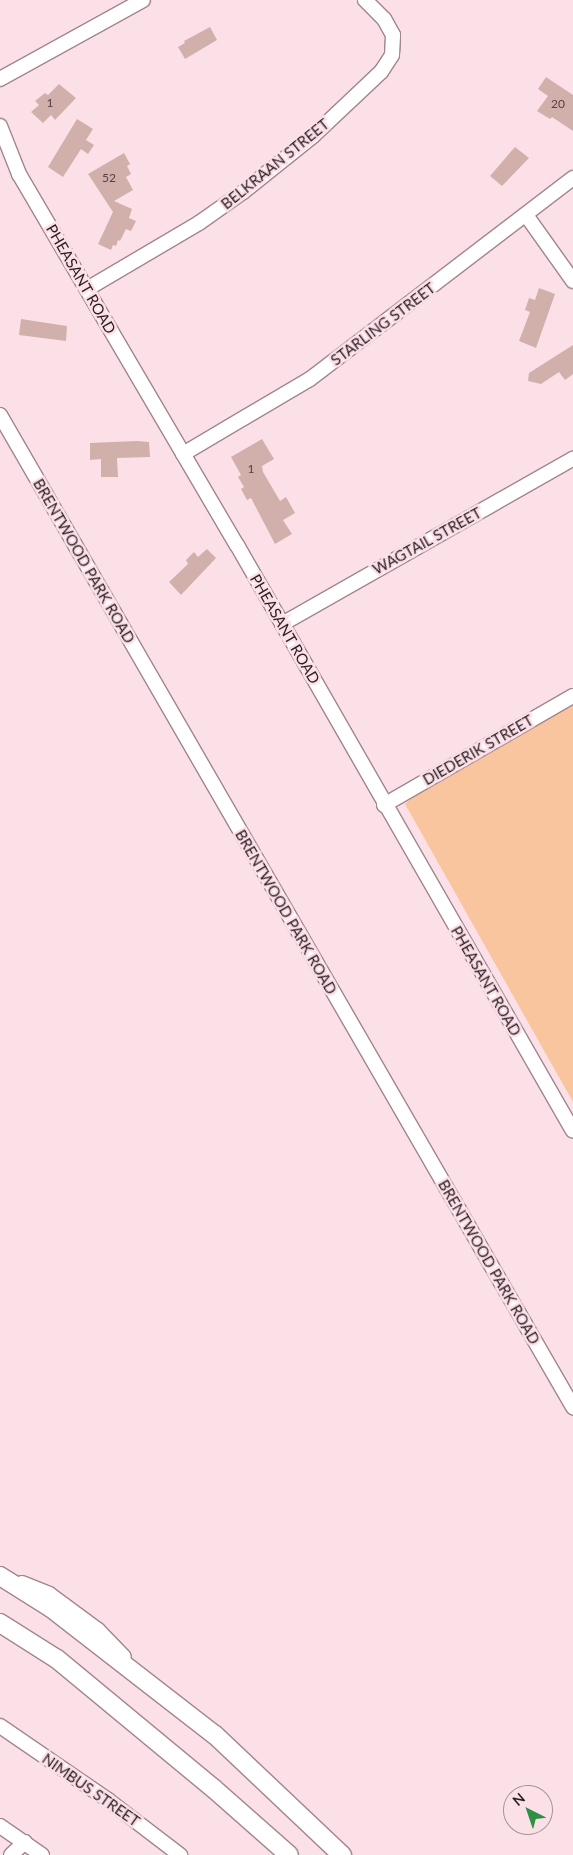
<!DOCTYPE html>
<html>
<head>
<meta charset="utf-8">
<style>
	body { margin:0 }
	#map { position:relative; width:573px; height:1855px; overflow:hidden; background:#fbe0e8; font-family:Lato,sans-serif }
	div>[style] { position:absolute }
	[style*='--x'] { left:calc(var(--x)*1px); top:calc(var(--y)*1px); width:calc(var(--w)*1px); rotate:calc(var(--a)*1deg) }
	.green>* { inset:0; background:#f9c59f }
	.building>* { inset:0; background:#d1b0ab }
	.roads { filter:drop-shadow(1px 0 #a3858e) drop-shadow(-1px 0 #a3858e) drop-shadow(0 1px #a3858e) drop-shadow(0 -1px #a3858e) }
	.minor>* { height:14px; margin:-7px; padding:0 7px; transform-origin:7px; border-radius:7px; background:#fff }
	.major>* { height:18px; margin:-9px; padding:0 9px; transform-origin:9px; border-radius:9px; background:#fff }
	span { translate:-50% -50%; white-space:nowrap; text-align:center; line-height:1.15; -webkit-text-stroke:5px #fbe0e8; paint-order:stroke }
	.number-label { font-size:12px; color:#534244 }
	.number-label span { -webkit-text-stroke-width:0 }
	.street-label { font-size:15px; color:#291d21 }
	.north { position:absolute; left:503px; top:1785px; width:50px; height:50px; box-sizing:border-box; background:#fbe0e8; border:1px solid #a79298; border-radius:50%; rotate:319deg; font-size:14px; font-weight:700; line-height:20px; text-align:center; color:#291d21 }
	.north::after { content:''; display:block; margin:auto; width:18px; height:22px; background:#2d9044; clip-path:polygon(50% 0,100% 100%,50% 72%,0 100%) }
</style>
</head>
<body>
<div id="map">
	<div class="green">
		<div style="clip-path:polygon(573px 703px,573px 1102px,405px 804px,414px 796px)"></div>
	</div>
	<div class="building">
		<div style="clip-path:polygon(210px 27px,217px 40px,185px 59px,178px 47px,185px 43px,184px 41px)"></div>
		<div style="clip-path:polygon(546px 77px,573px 95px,573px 131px,552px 117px,550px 119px,537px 111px,548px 96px,538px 89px)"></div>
		<div style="clip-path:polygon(59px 84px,76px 98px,55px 120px,51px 115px,43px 123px,31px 112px,39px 105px,35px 101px,45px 93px,48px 95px)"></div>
		<div style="clip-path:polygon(77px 119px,93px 129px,86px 140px,94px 145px,88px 154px,81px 149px,63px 177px,48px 167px)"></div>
		<div style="clip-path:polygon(515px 147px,529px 158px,502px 186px,490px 176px)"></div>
		<div style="clip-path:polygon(124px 153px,130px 164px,127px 166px,131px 174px,126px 177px,133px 190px,114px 201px,132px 209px,129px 218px,136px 221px,131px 231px,126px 229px,120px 241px,118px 240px,116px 246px,113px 245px,111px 250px,98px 244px,113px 212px,88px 174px)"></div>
		<div style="clip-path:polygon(539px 288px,555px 294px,536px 348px,519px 341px,530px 312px,525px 310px,529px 298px,535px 300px)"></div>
		<div style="clip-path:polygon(21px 319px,67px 326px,66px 341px,19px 335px)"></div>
		<div style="clip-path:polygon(573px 345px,573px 374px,565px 380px,559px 372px,541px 384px,528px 381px,529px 373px)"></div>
		<div style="clip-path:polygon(262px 439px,274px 459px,262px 466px,263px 472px,280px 501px,286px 497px,295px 513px,283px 520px,292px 534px,275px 544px,251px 498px,247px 500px,241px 489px,244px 487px,238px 477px,241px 475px,231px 457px)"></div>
		<div style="clip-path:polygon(137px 441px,149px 442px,150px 457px,117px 458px,118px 477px,101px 477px,101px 459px,90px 460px,90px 443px)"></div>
		<div style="clip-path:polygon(207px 549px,216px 558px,181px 595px,169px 582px,188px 564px,186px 560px,194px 552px,198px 557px)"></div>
	</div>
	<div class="roads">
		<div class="minor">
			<div style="--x:0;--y:79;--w:163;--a:-28.9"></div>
			<div style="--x:0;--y:126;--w:52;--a:68.4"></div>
			<div style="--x:19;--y:174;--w:430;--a:59.6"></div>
			<div style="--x:237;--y:545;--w:675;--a:60.17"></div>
			<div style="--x:526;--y:215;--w:81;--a:54.5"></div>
			<div style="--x:87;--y:289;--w:130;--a:-30.5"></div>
			<div style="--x:199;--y:223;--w:54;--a:-35.2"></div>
			<div style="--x:243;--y:192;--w:90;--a:-38.7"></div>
			<div style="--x:313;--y:136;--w:93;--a:-43.3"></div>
			<div style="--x:381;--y:72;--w:20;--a:-57"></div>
			<div style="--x:392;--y:55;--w:20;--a:-87"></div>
			<div style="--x:393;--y:35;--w:18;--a:-119"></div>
			<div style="--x:384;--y:19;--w:27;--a:-135"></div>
			<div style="--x:0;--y:415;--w:1146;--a:59.99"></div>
			<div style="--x:183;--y:454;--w:147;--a:-30.6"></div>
			<div style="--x:310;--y:379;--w:331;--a:-37.4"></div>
			<div style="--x:282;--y:624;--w:335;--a:-29.6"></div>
			<div style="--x:384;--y:805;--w:218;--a:-30"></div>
			<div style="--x:22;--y:1583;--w:29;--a:22"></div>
			<div style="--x:49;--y:1594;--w:61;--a:36.3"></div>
			<div style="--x:98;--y:1630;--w:37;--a:46"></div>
			<div style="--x:0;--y:1726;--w:131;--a:34.4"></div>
			<div style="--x:108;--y:1800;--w:91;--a:37.4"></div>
			<div style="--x:0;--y:1826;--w:51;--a:34.6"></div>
			<div style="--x:11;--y:1855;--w:19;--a:-43"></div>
		</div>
		<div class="major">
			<div style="--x:0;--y:1576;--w:60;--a:32.1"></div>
			<div style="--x:51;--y:1608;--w:207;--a:37.8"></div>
			<div style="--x:215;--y:1735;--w:175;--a:43.4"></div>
			<div style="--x:0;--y:1623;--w:67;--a:32.3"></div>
			<div style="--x:57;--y:1659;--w:202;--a:39.6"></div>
			<div style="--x:213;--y:1788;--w:101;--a:41.4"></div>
		</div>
	</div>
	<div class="number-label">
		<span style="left:50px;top:103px">1</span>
		<span style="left:558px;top:104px">20</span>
		<span style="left:109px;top:178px">52</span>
		<span style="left:251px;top:469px">1</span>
	</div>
	<div class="street-label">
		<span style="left:275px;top:164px;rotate:-39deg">BELKRAAN STREET</span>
		<span style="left:81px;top:279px;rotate:60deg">PHEASANT ROAD</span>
		<span style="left:383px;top:324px;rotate:-37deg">STARLING STREET</span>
		<span style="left:427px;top:541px;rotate:-29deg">WAGTAIL STREET</span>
		<span style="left:84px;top:561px;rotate:60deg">BRENTWOOD PARK ROAD</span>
		<span style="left:285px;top:629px;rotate:60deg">PHEASANT ROAD</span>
		<span style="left:478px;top:750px;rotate:-30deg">DIEDERIK STREET</span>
		<span style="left:286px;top:912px;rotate:60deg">BRENTWOOD PARK ROAD</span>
		<span style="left:486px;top:981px;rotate:60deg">PHEASANT ROAD</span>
		<span style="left:489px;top:1262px;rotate:60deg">BRENTWOOD PARK ROAD</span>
		<span style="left:91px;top:1790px;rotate:35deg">NIMBUS STREET</span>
	</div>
	<div class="north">N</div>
</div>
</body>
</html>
